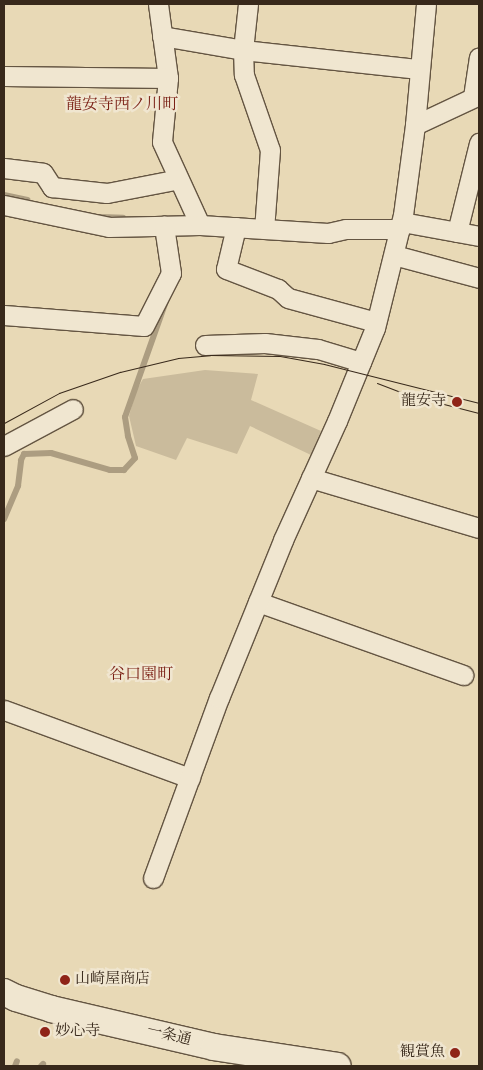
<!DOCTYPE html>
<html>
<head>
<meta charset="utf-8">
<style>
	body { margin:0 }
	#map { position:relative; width:483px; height:1070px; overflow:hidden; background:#e8d9b6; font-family:"Old Standard TT","Noto Serif JP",serif }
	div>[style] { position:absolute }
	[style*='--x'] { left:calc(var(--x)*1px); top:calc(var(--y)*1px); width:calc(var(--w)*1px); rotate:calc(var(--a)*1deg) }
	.green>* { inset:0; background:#cabb9c }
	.stream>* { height:6px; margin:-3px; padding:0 3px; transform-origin:3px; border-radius:3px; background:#ac9d81 }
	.roads { filter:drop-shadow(1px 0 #645542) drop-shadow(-1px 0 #645542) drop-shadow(0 1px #645542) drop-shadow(0 -1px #645542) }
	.minor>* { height:19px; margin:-9.5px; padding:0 9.5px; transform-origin:9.5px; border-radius:9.5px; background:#f0e6d0 }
	.secondary>* { height:26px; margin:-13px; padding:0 13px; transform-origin:13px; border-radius:13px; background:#f0e6d0 }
	.tram>* { height:1px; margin:-0.5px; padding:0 0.5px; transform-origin:0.5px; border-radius:0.5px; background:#38291b }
	.dots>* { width:14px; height:14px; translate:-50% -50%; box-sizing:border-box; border:2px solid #f0e6d0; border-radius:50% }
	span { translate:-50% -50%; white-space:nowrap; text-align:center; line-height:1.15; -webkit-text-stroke:5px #f0e6d0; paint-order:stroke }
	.poi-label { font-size:15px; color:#38291b }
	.right { translate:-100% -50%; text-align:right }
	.left { translate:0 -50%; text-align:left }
	.street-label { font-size:15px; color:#38291b }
	.neighbourhood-label { font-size:16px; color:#7a1f14 }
	.frame { position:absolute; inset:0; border:5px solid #38291b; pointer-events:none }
</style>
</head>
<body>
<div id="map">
	<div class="green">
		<div style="clip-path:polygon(205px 370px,258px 374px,251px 400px,321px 431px,311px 455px,250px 426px,237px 454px,187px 438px,176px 460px,136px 446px,129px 416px,136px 391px,143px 379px)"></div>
	</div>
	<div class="stream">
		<div style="--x:4;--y:195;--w:24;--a:12"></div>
		<div style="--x:100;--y:217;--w:23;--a:2"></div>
		<div style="--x:4;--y:519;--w:36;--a:-67"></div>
		<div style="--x:18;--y:486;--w:26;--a:-83"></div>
		<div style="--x:21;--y:460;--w:7;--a:-63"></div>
		<div style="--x:24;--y:454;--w:27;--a:-2"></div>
		<div style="--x:51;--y:453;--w:61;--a:16.1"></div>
		<div style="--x:110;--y:470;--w:14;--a:0"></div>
		<div style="--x:124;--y:470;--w:16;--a:-47"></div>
		<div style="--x:135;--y:458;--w:23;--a:-108"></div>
		<div style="--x:128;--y:436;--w:19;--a:-99"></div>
		<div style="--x:125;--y:417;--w:123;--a:-70.5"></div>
		<div style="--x:15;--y:1066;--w:5;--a:-68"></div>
		<div style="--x:41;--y:1066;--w:3;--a:-45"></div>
	</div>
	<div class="roads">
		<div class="minor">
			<div style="--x:158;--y:4;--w:75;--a:82.3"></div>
			<div style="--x:168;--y:78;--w:64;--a:95.4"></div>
			<div style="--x:162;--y:142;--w:91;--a:65.4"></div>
			<div style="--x:248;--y:4;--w:46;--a:96.2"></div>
			<div style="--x:243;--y:50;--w:25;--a:88"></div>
			<div style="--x:244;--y:75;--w:79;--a:70.9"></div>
			<div style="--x:270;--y:150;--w:79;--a:94.3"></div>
			<div style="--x:162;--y:36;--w:82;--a:9.8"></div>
			<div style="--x:243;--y:50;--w:177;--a:6.2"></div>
			<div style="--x:4;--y:76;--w:164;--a:0.7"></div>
			<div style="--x:473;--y:97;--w:40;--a:-81.5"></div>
			<div style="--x:415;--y:125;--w:71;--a:-25.1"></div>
			<div style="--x:4;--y:168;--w:39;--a:7"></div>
			<div style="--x:43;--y:173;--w:17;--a:57"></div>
			<div style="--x:52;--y:187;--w:55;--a:6.2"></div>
			<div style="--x:107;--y:193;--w:73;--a:-11"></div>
			<div style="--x:4;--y:205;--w:107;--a:11.8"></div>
			<div style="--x:109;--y:227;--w:91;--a:-1.3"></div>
			<div style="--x:200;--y:225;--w:128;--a:3.6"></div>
			<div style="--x:328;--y:233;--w:18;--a:-13"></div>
			<div style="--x:346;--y:229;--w:54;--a:0"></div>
			<div style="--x:402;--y:222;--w:78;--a:10.3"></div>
			<div style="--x:236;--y:227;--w:43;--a:103.4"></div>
			<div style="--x:226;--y:269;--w:56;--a:21"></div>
			<div style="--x:278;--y:289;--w:13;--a:42"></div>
			<div style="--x:288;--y:298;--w:91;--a:15.3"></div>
			<div style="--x:457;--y:232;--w:92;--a:-76.1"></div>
			<div style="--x:394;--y:255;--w:88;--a:15.1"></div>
			<div style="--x:4;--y:315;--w:140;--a:4.5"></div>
			<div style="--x:144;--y:326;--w:59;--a:-63"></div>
			<div style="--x:171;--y:273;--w:48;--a:-98.5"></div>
			<div style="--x:205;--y:345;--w:60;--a:-1.9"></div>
			<div style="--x:265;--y:343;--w:53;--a:6.5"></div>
			<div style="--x:318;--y:349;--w:45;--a:16.8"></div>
			<div style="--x:4;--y:446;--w:78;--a:-28.2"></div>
			<div style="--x:311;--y:478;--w:175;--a:16.6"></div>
			<div style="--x:258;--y:602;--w:218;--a:19.6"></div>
			<div style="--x:4;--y:710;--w:198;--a:20.1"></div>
			<div style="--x:153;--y:878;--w:192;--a:-69.9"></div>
			<div style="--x:219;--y:698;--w:170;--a:-67.9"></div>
			<div style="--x:283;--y:540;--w:131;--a:-65.6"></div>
			<div style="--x:337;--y:421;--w:100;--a:-67.8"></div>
			<div style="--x:375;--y:328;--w:116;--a:-76.1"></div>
			<div style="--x:403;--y:215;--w:91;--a:-82.4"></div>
			<div style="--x:415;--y:125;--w:121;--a:-84.8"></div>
		</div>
		<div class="secondary">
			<div style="--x:4;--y:992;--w:13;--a:27"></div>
			<div style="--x:16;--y:998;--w:37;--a:17"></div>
			<div style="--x:51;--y:1009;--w:167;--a:13.1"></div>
			<div style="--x:214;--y:1047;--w:125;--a:8.7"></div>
		</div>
	</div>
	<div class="tram">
		<div style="--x:377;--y:383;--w:30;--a:21"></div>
		<div style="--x:405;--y:394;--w:76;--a:14.4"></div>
		<div style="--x:4;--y:423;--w:63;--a:-28.6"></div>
		<div style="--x:59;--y:393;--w:65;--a:-19"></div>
		<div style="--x:120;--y:372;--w:60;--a:-13.6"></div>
		<div style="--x:178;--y:358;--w:32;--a:-5"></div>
		<div style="--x:210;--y:355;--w:70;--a:0.8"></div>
		<div style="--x:280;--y:356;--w:45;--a:10.3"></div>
		<div style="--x:324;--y:364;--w:160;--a:14.1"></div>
	</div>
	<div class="dots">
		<div style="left:457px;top:402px;background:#8f2418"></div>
		<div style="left:65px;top:980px;background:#8f2418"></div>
		<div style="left:45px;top:1032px;background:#8f2418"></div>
		<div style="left:455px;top:1053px;background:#8f2418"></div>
	</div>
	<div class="poi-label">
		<span class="right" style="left:446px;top:402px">龍安寺</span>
		<span class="left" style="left:75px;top:980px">山崎屋商店</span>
		<span class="left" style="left:55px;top:1032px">妙心寺</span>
		<span class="right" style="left:445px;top:1053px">観賞魚</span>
	</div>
	<div class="street-label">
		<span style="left:169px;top:1036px;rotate:13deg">一条通</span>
	</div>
	<div class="neighbourhood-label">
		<span style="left:122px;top:105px">龍安寺西ノ川町</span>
		<span style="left:141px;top:675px">谷口園町</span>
	</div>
	<div class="frame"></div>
</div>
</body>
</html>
